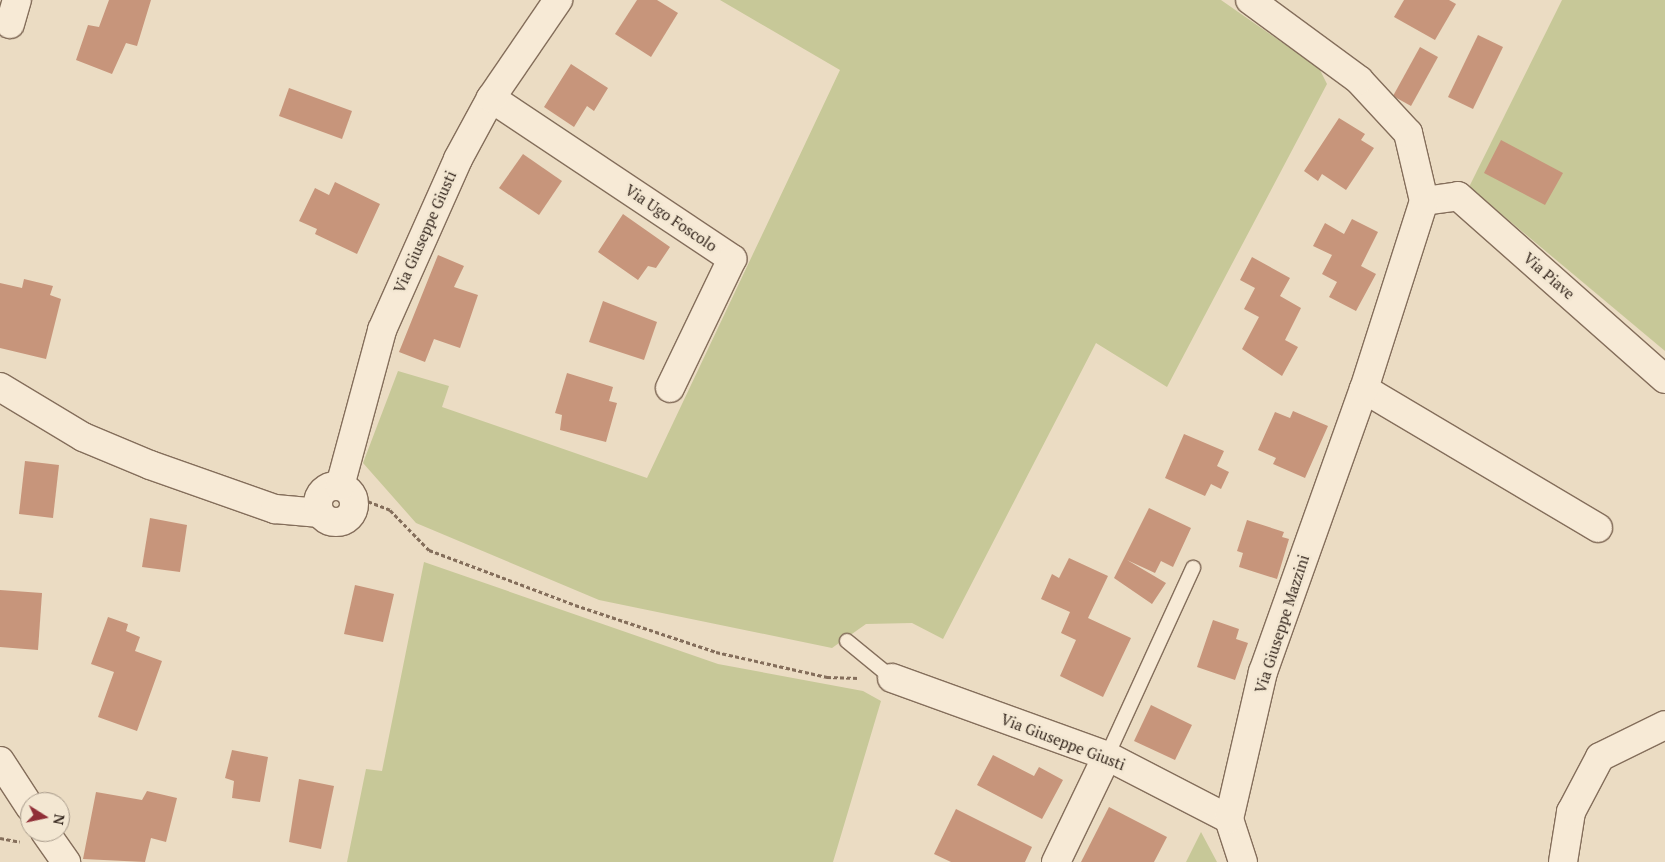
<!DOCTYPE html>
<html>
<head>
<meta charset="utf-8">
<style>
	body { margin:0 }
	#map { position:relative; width:1665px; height:862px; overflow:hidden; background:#ebdcc3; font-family:"PT Serif",serif }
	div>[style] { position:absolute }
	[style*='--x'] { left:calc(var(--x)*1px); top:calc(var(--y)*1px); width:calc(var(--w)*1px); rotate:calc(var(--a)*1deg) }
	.green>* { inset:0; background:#c7c898 }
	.building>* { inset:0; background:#c7957b }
	.path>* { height:3px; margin-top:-1.5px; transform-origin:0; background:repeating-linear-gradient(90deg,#846e5b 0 4px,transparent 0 6.5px) }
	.roads { filter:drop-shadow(1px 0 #846e5b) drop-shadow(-1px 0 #846e5b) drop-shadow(0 1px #846e5b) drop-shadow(0 -1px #846e5b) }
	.lane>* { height:14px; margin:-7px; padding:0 7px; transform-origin:7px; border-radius:7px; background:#f7ead6 }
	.street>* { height:28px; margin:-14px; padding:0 14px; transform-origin:14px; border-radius:14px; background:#f7ead6 }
	.street>.ring { margin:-14px; padding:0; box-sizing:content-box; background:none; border:28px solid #f7ead6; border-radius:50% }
	.secondary>* { height:28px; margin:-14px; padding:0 14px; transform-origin:14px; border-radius:14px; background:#f7ead6 }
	span { translate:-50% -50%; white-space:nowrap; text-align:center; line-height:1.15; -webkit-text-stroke:5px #f3e7d2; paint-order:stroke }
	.street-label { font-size:15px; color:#35271e }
	.north { position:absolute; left:20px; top:792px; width:50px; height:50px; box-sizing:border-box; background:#f3e7d2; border:1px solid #a79a8a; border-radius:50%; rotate:100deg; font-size:14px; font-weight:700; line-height:20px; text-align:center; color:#35271e }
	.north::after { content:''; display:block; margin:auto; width:18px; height:22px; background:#902f37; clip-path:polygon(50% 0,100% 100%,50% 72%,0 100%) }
</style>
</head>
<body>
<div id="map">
	<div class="green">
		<div style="clip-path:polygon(720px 0,1221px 0,1319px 68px,1327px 84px,1167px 387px,1096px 343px,943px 639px,912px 623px,866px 624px,832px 648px,599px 600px,416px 523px,363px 463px,398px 371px,449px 386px,442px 407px,647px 478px,840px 70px)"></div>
		<div style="clip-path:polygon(1562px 0,1665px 0,1665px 351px,1469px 187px)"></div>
		<div style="clip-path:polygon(424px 562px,718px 664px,863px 691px,881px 701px,833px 862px,347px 862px,366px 769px,382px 771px)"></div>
		<div style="clip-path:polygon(1201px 832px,1217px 862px,1186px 862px)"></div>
	</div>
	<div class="building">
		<div style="clip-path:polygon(109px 0,151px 0,137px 46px,126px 43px,112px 74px,76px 60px,88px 25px,99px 27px)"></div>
		<div style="clip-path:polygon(637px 0,657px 0,678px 13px,651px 57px,615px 34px)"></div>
		<div style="clip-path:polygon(1404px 0,1449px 0,1456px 4px,1435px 40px,1394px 17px)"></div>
		<div style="clip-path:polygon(1478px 35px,1503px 47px,1473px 109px,1448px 97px)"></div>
		<div style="clip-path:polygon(1420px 47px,1438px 57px,1411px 106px,1393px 96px)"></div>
		<div style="clip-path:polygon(571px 64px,608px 88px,594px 111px,587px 106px,574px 127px,544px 107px)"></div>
		<div style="clip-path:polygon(289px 88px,352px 111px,342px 139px,279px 116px)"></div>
		<div style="clip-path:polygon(1339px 118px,1365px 134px,1361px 140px,1374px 148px,1346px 190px,1322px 174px,1318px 181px,1304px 171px)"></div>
		<div style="clip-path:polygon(1501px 140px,1563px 173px,1545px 205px,1484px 173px)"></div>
		<div style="clip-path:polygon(523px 154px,562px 181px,539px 215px,499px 188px)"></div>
		<div style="clip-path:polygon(335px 182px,380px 204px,357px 254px,315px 234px,317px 229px,299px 221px,315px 188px,329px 195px)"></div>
		<div style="clip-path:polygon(623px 214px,670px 247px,656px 268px,648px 266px,638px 280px,598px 252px)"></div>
		<div style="clip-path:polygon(1352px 219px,1378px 232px,1361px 266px,1376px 274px,1356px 311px,1329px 297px,1337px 282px,1322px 274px,1332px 255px,1313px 246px,1325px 223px,1344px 234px)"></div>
		<div style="clip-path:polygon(438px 255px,464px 266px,454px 287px,478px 295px,460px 348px,434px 339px,425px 362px,399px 352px)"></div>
		<div style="clip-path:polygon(1252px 257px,1290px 278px,1280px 296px,1301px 308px,1285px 340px,1298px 347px,1282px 376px,1242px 349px,1259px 317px,1244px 309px,1255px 288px,1240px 280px)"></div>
		<div style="clip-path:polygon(24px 279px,53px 286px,50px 295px,61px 299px,46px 359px,0 348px,0 283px,22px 288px)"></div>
		<div style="clip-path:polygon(603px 301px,657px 322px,644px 360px,589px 342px)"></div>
		<div style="clip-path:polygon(567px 373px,613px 387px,609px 401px,617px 403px,606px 442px,560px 430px,562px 415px,555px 413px)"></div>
		<div style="clip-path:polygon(1293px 411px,1328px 426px,1305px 478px,1273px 464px,1276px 458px,1258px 450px,1275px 412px,1290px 418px)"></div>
		<div style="clip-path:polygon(1184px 434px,1224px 451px,1217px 466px,1229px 472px,1221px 489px,1211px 484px,1205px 496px,1165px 478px)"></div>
		<div style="clip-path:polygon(25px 461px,59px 465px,53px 518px,19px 514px)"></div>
		<div style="clip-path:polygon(1149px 508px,1191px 528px,1173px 567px,1161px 561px,1155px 573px,1127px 560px,1166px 583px,1152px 604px,1114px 578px)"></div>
		<div style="clip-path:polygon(150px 518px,187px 525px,180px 572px,142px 567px)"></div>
		<div style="clip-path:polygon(1247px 520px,1284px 532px,1282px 537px,1289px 539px,1277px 579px,1239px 567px,1243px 553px,1237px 551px)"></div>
		<div style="clip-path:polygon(1069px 558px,1108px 576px,1088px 618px,1131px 638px,1103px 697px,1060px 676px,1076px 640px,1061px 633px,1070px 612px,1041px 599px,1052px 574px,1059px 578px)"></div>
		<div style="clip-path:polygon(355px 585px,394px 594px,383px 642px,344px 634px)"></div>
		<div style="clip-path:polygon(0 590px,42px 593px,38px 650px,0 647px)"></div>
		<div style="clip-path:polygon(108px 617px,128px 624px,126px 631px,140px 637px,135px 651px,162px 661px,137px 731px,98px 717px,114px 672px,91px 664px)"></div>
		<div style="clip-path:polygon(1213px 620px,1239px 629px,1236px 639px,1248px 643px,1235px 680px,1197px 667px)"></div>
		<div style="clip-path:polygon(1151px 705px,1192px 725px,1175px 760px,1134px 741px)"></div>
		<div style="clip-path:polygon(232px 750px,268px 757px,260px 802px,232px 798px,234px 781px,225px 778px)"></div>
		<div style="clip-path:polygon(993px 755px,1034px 776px,1039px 767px,1063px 780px,1042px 819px,977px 785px)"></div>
		<div style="clip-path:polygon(299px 779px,334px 786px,321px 849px,289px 842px)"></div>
		<div style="clip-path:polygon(147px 791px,177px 798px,166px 842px,151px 838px,145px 862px,83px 859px,96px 792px,142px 800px)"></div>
		<div style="clip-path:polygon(1109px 807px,1167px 837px,1154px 862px,1081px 862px)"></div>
		<div style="clip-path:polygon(956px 809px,1032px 847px,1025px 862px,951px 862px,934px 854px)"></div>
	</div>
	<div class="path">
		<div style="--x:362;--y:499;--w:30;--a:21"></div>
		<div style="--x:390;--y:510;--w:56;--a:45.7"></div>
		<div style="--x:429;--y:550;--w:156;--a:20.6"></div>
		<div style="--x:575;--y:605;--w:149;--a:18.4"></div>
		<div style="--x:716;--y:652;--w:114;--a:12.7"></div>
		<div style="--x:827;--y:677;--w:32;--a:2"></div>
		<div style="--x:0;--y:838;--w:20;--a:11"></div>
	</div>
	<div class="roads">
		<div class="lane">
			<div style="--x:847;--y:641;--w:58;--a:39.4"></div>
			<div style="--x:1107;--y:756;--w:207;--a:-65.4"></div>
		</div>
		<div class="street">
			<div style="--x:10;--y:24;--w:25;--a:-74"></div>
			<div style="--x:491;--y:98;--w:290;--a:33.7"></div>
			<div style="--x:732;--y:259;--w:143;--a:115.7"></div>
			<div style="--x:1424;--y:201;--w:34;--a:-8"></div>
			<div style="--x:1458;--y:196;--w:276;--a:41.5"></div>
			<div style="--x:0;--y:387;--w:97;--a:31.1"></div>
			<div style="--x:83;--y:437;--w:73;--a:22.7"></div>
			<div style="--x:150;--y:465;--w:133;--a:19.4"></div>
			<div style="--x:275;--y:509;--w:45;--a:5.1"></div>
			<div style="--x:1364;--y:389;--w:272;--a:30.7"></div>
			<div class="ring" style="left:318px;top:486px;width:8px;height:8px"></div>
			<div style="--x:340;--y:486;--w:162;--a:-74.9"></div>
			<div style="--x:382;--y:330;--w:187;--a:-66"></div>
			<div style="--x:458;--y:159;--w:69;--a:-61.6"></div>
			<div style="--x:491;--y:98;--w:119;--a:-55.6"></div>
			<div style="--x:892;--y:678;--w:229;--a:19.9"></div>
			<div style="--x:1107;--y:756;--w:137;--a:27.3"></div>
			<div style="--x:0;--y:761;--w:55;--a:56.9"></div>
			<div style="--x:45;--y:832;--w:37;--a:55"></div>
			<div style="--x:1056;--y:862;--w:118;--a:-64.3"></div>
			<div style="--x:1563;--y:862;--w:51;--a:-80.9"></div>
			<div style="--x:1571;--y:812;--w:62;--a:-62.2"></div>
			<div style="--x:1600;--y:757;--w:72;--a:-26.2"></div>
		</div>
		<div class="secondary">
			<div style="--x:1243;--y:862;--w:45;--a:-108"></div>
			<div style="--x:1229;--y:819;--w:151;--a:-77"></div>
			<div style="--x:1263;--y:672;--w:300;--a:-70.4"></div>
			<div style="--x:1364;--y:389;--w:197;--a:-72.3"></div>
			<div style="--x:1424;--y:201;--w:70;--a:-103.2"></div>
			<div style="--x:1408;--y:133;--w:72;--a:-132.8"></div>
			<div style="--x:1359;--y:80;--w:135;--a:-143.7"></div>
		</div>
	</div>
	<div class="street-label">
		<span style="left:671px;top:218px;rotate:34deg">Via Ugo Foscolo</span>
		<span style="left:425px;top:232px;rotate:-66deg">Via Giuseppe Giusti</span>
		<span style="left:1549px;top:276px;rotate:41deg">Via Piave</span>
		<span style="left:1282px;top:624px;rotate:-72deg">Via Giuseppe Mazzini</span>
		<span style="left:1063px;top:742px;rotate:21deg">Via Giuseppe Giusti</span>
	</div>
	<div class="north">N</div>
</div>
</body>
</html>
